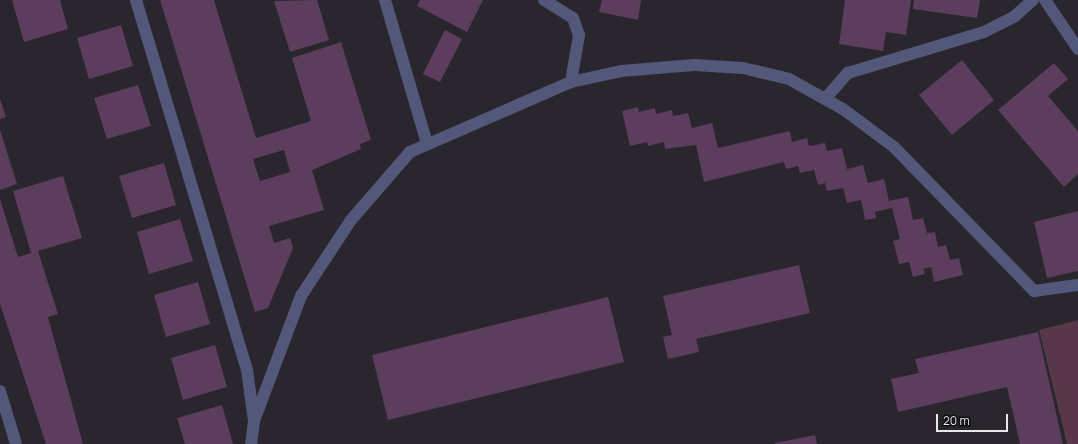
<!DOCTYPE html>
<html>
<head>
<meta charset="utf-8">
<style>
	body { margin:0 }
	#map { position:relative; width:1078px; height:444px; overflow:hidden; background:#29262d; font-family:Manrope,sans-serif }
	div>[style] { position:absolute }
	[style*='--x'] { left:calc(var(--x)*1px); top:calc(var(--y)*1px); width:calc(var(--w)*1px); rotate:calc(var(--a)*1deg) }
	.green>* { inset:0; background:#583848 }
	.building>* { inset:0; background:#5c3d5d }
	.minor>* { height:12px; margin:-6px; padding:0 6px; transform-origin:6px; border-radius:6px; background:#53587b }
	span { translate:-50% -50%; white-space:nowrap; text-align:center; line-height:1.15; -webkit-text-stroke:3.5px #111013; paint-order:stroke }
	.scale { position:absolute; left:936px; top:414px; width:72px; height:18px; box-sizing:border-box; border:2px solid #e8e6eb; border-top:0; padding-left:5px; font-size:12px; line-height:14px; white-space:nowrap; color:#e8e6eb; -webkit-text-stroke:3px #111013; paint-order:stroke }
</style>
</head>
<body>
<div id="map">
	<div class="green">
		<div style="clip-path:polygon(1078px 320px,1078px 444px,1067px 444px,1039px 330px)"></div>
	</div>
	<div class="building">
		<div style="clip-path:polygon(12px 0,60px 0,68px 29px,24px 42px)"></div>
		<div style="clip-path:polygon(evenodd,160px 0,214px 0,256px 138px,311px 121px,292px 58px,341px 42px,371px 140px,360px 144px,361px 149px,312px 170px,324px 210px,269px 226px,274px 243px,290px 238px,293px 248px,268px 308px,255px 312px,160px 0,284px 150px,290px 172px,260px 181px,253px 159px,284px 150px)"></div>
		<div style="clip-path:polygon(317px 0,329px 40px,290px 52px,274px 1px)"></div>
		<div style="clip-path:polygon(420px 0,483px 0,467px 32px,417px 6px)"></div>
		<div style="clip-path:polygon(602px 0,641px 0,638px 20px,599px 12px)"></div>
		<div style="clip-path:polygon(845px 0,911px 0,906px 35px,886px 32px,883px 51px,839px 44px)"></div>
		<div style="clip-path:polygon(914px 0,980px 0,977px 18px,913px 9px)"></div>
		<div style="clip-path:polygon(121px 25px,133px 66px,89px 79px,77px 38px)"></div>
		<div style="clip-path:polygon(445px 30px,462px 39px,440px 82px,423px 74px)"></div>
		<div style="clip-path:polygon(962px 60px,994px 100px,952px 135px,919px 95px)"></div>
		<div style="clip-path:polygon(1054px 63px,1068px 79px,1048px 96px,1078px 131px,1078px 174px,1064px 187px,998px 110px)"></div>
		<div style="clip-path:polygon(138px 85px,151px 126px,107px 139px,94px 98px)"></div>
		<div style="clip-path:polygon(0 99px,6px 117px,0 119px)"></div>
		<div style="clip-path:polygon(638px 107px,639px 112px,655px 108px,656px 114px,672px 110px,673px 116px,688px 113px,692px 128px,712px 123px,718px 148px,790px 131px,792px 142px,807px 138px,809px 146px,825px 143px,827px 151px,842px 148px,847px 169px,863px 165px,868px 183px,884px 179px,889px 201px,908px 197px,913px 220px,923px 218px,927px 233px,935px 232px,938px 247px,946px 245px,950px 260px,959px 258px,963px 275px,934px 282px,931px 267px,923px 269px,925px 274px,913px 277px,909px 262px,899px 264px,893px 241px,900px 239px,892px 208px,875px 212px,876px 218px,865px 220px,861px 200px,847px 203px,843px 188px,827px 191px,825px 183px,818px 185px,814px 170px,800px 173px,798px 166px,786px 169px,784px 162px,704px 182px,696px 145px,665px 149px,664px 142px,648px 146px,647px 142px,630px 146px,622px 111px)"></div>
		<div style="clip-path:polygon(0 130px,17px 184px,0 190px)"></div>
		<div style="clip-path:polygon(164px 163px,176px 205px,132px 218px,119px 176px)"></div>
		<div style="clip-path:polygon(63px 176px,82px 238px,38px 251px,58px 314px,48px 317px,83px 444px,46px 444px,0 304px,0 199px,18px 257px,31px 253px,13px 191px)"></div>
		<div style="clip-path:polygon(1078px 211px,1078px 271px,1047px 278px,1034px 222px)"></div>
		<div style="clip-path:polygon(180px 219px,193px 261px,149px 274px,137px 232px)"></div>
		<div style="clip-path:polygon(799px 265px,810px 313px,696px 339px,699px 352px,668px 359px,663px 337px,672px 335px,663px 296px)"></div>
		<div style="clip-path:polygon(198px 282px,210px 324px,166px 337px,154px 295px)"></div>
		<div style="clip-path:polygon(608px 297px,624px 362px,388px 420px,372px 355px)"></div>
		<div style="clip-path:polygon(1038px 332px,1063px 444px,1020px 444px,1007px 387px,898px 412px,891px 379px,919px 373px,915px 359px)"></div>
		<div style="clip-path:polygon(215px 345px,227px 387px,183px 400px,171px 358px)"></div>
		<div style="clip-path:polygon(222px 405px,233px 444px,185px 444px,177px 418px)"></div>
		<div style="clip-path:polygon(815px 435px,817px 444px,775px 444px,775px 443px)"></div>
	</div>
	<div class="minor">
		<div style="--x:136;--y:0;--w:386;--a:73.3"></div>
		<div style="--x:247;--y:370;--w:51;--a:82.2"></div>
		<div style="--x:254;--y:421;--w:23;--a:97"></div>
		<div style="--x:385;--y:0;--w:150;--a:73.7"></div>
		<div style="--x:544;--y:0;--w:34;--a:32"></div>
		<div style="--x:573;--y:18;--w:18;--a:71"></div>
		<div style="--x:579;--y:35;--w:48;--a:99.7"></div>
		<div style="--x:1045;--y:0;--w:59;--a:56"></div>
		<div style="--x:825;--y:99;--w:35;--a:-49"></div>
		<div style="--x:848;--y:73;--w:142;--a:-16.8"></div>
		<div style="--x:984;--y:32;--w:35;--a:-27"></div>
		<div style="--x:1015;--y:16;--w:24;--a:-42"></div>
		<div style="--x:0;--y:391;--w:55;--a:73.2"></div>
		<div style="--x:254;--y:421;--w:134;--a:-69.4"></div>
		<div style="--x:301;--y:296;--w:91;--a:-56.7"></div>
		<div style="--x:351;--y:220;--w:90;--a:-49.1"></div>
		<div style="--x:410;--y:152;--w:176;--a:-23.5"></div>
		<div style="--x:571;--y:82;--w:51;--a:-12.4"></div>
		<div style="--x:621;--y:71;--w:73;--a:-4.7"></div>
		<div style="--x:694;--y:65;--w:49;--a:3.5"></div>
		<div style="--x:743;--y:68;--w:47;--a:13.4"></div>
		<div style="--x:789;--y:79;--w:62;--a:29.1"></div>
		<div style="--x:843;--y:109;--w:64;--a:36.7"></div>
		<div style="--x:894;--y:147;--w:201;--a:45.8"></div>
		<div style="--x:1034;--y:291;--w:44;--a:-7.8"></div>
	</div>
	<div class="scale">20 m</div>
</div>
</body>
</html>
